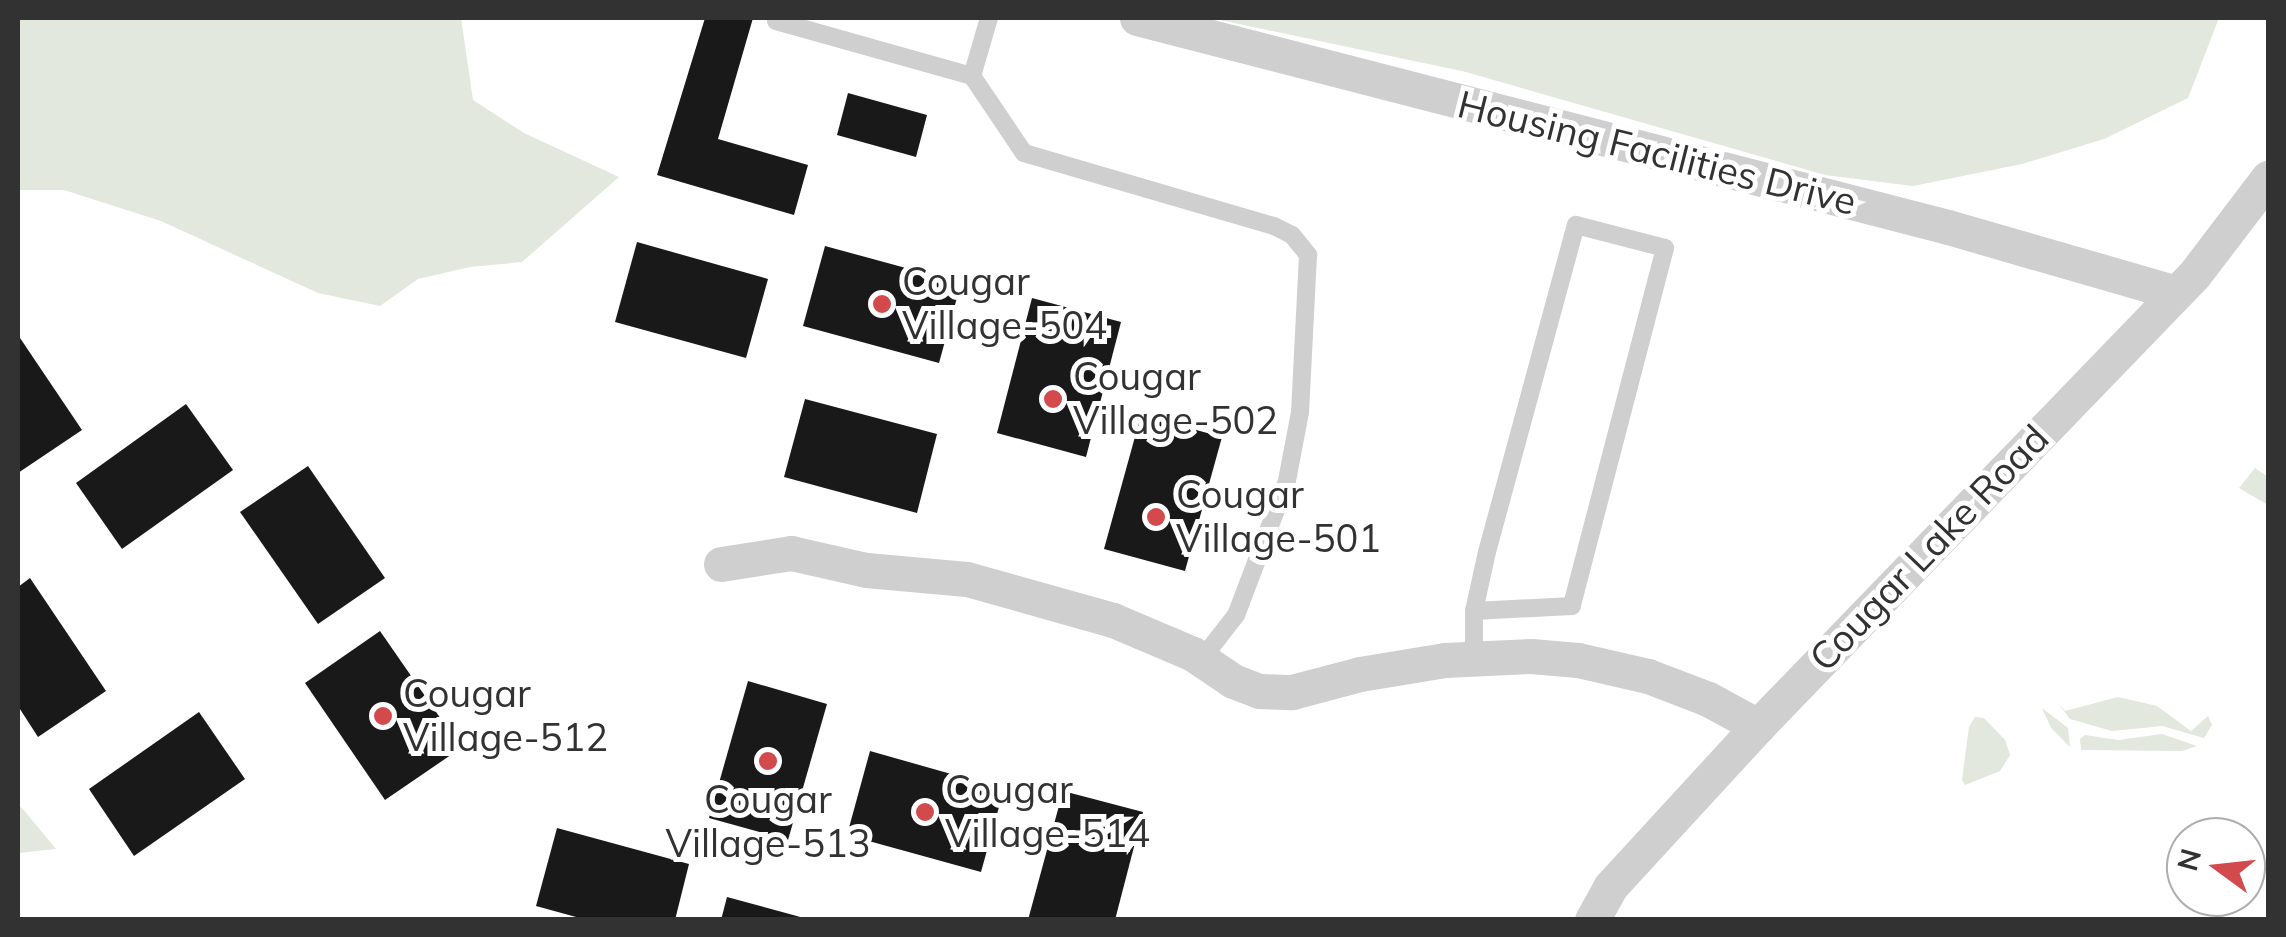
<!DOCTYPE html>
<html>
<head>
<meta charset="utf-8">
<style>
	body { margin:0 }
	#map { position:relative; width:2286px; height:937px; overflow:hidden; background:#fff; font-family:Mulish,sans-serif }
	div>[style] { position:absolute }
	[style*='--x'] { left:calc(var(--x)*1px); top:calc(var(--y)*1px); width:calc(var(--w)*1px); rotate:calc(var(--a)*1deg) }
	.green>* { inset:0; background:#e2e8dd }
	.building>* { inset:0; background:#191919 }
	.service>* { height:18px; margin:-9px; padding:0 9px; transform-origin:9px; border-radius:9px; background:#cfcfcf }
	.minor>* { height:35px; margin:-17.5px; padding:0 17.5px; transform-origin:17.5px; border-radius:17.5px; background:#cfcfcf }
	.dots>* { width:28px; height:28px; translate:-50% -50%; box-sizing:border-box; border:5px solid #fff; border-radius:50% }
	span { translate:-50% -50%; white-space:nowrap; text-align:center; line-height:1.15; -webkit-text-stroke:10px #fff; paint-order:stroke }
	.street-label { font-size:38px; color:#323232 }
	.poi-label { font-size:38px; color:#323232 }
	.left { translate:0 -50%; text-align:left }
	.frame { position:absolute; inset:0; border:20px solid #323232; pointer-events:none }
	.north { position:absolute; left:2166px; top:817px; width:100px; height:100px; box-sizing:border-box; background:#fff; border:2px solid #adadad; border-radius:50%; rotate:285deg; font-size:28px; font-weight:700; line-height:40px; text-align:center; color:#323232 }
	.north::after { content:''; display:block; margin:auto; width:35px; height:45px; background:#d34a4d; clip-path:polygon(50% 0,100% 100%,50% 72%,0 100%) }
</style>
</head>
<body>
<div id="map">
	<div class="green">
		<div style="clip-path:polygon(18px 18px,461px 18px,473px 100px,524px 133px,619px 177px,522px 262px,470px 267px,418px 279px,380px 306px,318px 293px,161px 221px,64px 190px,18px 190px)"></div>
		<div style="clip-path:polygon(1211px 18px,2219px 18px,2188px 98px,2104px 139px,2022px 164px,1913px 186px,1825px 175px,1466px 72px)"></div>
		<div style="clip-path:polygon(2255px 468px,2268px 477px,2268px 505px,2239px 488px)"></div>
		<div style="clip-path:polygon(2118px 697px,2157px 706px,2191px 731px,2208px 716px,2212px 725px,2204px 738px,2162px 726px,2112px 731px,2070px 719px,2057px 702px,2065px 711px)"></div>
		<div style="clip-path:polygon(2042px 708px,2068px 728px,2070px 747px,2051px 728px)"></div>
		<div style="clip-path:polygon(1975px 717px,1984px 718px,2005px 740px,2010px 755px,2000px 771px,1965px 785px,1962px 780px,1969px 727px)"></div>
		<div style="clip-path:polygon(2162px 734px,2197px 746px,2182px 751px,2081px 750px,2080px 739px,2085px 735px,2118px 740px)"></div>
		<div style="clip-path:polygon(18px 806px,22px 808px,56px 849px,18px 853px)"></div>
	</div>
	<div class="building">
		<div style="clip-path:polygon(705px 18px,753px 18px,718px 139px,808px 165px,794px 215px,657px 175px)"></div>
		<div style="clip-path:polygon(848px 93px,927px 115px,916px 157px,837px 135px)"></div>
		<div style="clip-path:polygon(637px 242px,768px 279px,746px 358px,615px 322px)"></div>
		<div style="clip-path:polygon(825px 246px,961px 283px,939px 363px,803px 326px)"></div>
		<div style="clip-path:polygon(1032px 298px,1121px 322px,1086px 457px,997px 433px)"></div>
		<div style="clip-path:polygon(18px 335px,82px 430px,18px 473px)"></div>
		<div style="clip-path:polygon(805px 399px,937px 434px,917px 513px,784px 477px)"></div>
		<div style="clip-path:polygon(186px 404px,233px 470px,122px 549px,76px 483px)"></div>
		<div style="clip-path:polygon(1141px 415px,1222px 437px,1185px 571px,1104px 549px)"></div>
		<div style="clip-path:polygon(308px 466px,385px 578px,318px 624px,240px 512px)"></div>
		<div style="clip-path:polygon(30px 578px,106px 691px,38px 737px,18px 706px,18px 587px)"></div>
		<div style="clip-path:polygon(380px 631px,461px 748px,385px 800px,305px 683px)"></div>
		<div style="clip-path:polygon(748px 681px,827px 704px,788px 840px,709px 818px)"></div>
		<div style="clip-path:polygon(199px 712px,245px 779px,134px 856px,89px 789px)"></div>
		<div style="clip-path:polygon(870px 751px,1004px 789px,981px 872px,847px 835px)"></div>
		<div style="clip-path:polygon(1063px 791px,1143px 812px,1115px 920px,1028px 920px)"></div>
		<div style="clip-path:polygon(557px 828px,689px 864px,675px 920px,587px 920px,536px 906px)"></div>
		<div style="clip-path:polygon(727px 897px,804px 918px,804px 920px,721px 920px)"></div>
	</div>
	<div class="service">
		<div style="--x:989;--y:18;--w:60;--a:106.3"></div>
		<div style="--x:972;--y:76;--w:93;--a:56"></div>
		<div style="--x:1024;--y:153;--w:260;--a:16.3"></div>
		<div style="--x:1274;--y:226;--w:20;--a:27"></div>
		<div style="--x:1292;--y:235;--w:26;--a:51"></div>
		<div style="--x:1308;--y:255;--w:157;--a:92.9"></div>
		<div style="--x:1300;--y:412;--w:70;--a:100.7"></div>
		<div style="--x:1287;--y:481;--w:143;--a:110.8"></div>
		<div style="--x:1236;--y:615;--w:57;--a:127.9"></div>
		<div style="--x:776;--y:21;--w:204;--a:15.7"></div>
		<div style="--x:1474;--y:659;--w:48;--a:-90"></div>
		<div style="--x:1474;--y:611;--w:60;--a:-77.6"></div>
		<div style="--x:1487;--y:552;--w:339;--a:-74.8"></div>
		<div style="--x:1576;--y:225;--w:92;--a:14.5"></div>
		<div style="--x:1665;--y:248;--w:370;--a:104.6"></div>
		<div style="--x:1572;--y:606;--w:98;--a:177.1"></div>
	</div>
	<div class="minor">
		<div style="--x:1137;--y:18;--w:837;--a:14.45"></div>
		<div style="--x:1948;--y:227;--w:237;--a:16.1"></div>
		<div style="--x:721;--y:564;--w:71;--a:-8.9"></div>
		<div style="--x:791;--y:553;--w:77;--a:12.8"></div>
		<div style="--x:866;--y:570;--w:101;--a:5.1"></div>
		<div style="--x:967;--y:579;--w:152;--a:15.7"></div>
		<div style="--x:1113;--y:620;--w:87;--a:23"></div>
		<div style="--x:1193;--y:654;--w:48;--a:34"></div>
		<div style="--x:1233;--y:681;--w:28;--a:21"></div>
		<div style="--x:1259;--y:691;--w:33;--a:2"></div>
		<div style="--x:1292;--y:692;--w:70;--a:-14.8"></div>
		<div style="--x:1360;--y:674;--w:86;--a:-9.4"></div>
		<div style="--x:1445;--y:660;--w:86;--a:-2.7"></div>
		<div style="--x:1531;--y:656;--w:47;--a:4.9"></div>
		<div style="--x:1578;--y:660;--w:72;--a:12.9"></div>
		<div style="--x:1648;--y:676;--w:64;--a:21"></div>
		<div style="--x:1708;--y:699;--w:57;--a:28.4"></div>
		<div style="--x:1592;--y:920;--w:38;--a:-61"></div>
		<div style="--x:1610;--y:887;--w:219;--a:-47.4"></div>
		<div style="--x:1758;--y:726;--w:627;--a:-45.97"></div>
		<div style="--x:2194;--y:275;--w:122;--a:-52.7"></div>
	</div>
	<div class="dots">
		<div style="left:882px;top:304px;background:#d34a4d"></div>
		<div style="left:1053px;top:399px;background:#d34a4d"></div>
		<div style="left:1156px;top:517px;background:#d34a4d"></div>
		<div style="left:383px;top:716px;background:#d34a4d"></div>
		<div style="left:768px;top:761px;background:#d34a4d"></div>
		<div style="left:925px;top:812px;background:#d34a4d"></div>
	</div>
	<div class="street-label">
		<span style="left:1657px;top:153px;rotate:14deg">Housing Facilities Drive</span>
		<span style="left:1929px;top:548px;rotate:-46deg">Cougar Lake Road</span>
	</div>
	<div class="poi-label">
		<span class="left" style="left:902px;top:304px">Cougar<br>Village-504</span>
		<span class="left" style="left:1073px;top:399px">Cougar<br>Village-502</span>
		<span class="left" style="left:1176px;top:517px">Cougar<br>Village-501</span>
		<span class="left" style="left:403px;top:716px">Cougar<br>Village-512</span>
		<span class="left" style="left:945px;top:812px">Cougar<br>Village-514</span>
		<span style="left:768px;top:822px">Cougar<br>Village-513</span>
	</div>
	<div class="frame"></div>
	<div class="north">N</div>
</div>
</body>
</html>
